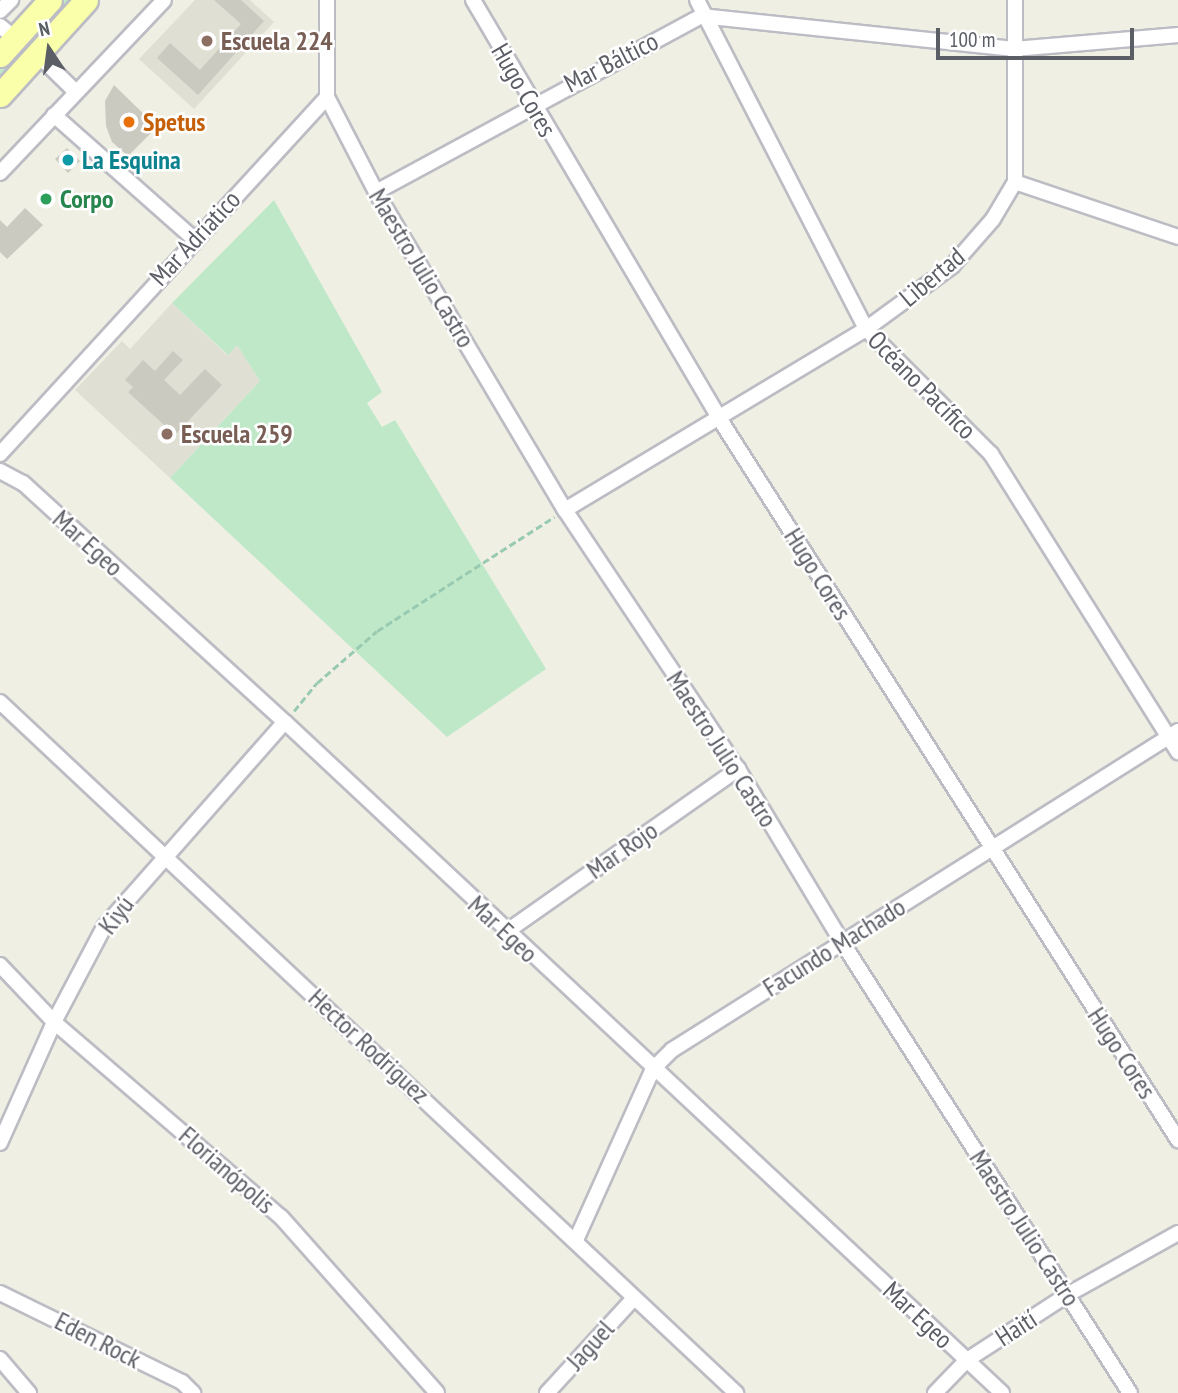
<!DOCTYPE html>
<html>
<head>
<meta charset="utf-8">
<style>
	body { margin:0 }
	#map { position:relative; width:1178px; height:1393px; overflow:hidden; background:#efefe4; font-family:"PT Sans Narrow",sans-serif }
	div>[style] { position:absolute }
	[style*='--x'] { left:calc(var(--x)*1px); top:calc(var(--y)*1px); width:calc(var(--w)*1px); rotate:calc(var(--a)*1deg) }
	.education>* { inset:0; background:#e0dfd3 }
	.green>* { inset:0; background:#bfe8c8 }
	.building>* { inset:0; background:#cacac1 }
	.path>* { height:2.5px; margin-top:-1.25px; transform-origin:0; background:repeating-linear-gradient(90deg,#97cab1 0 7px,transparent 0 10.5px) }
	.roads { filter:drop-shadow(2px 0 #bcbcc4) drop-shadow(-2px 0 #bcbcc4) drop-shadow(0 2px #bcbcc4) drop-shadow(0 -2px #bcbcc4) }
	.minor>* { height:14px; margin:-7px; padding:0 7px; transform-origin:7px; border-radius:7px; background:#fff }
	.primary>* { height:23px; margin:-11.5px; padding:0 11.5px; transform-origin:11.5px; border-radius:11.5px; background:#faffa9 }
	.dots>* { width:19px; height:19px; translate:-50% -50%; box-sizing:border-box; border:4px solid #fff; border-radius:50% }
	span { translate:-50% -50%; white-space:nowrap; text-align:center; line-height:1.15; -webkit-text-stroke:5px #fff; paint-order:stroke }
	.education-label { font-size:26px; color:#785e54; font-weight:700 }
	.left { translate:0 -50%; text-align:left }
	.street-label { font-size:26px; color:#5c5e66 }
	.food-label { font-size:26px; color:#c56008; font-weight:700 }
	.culture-label { font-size:26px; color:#0d838f; font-weight:700 }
	.leisure-label { font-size:26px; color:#27864d; font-weight:700 }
	.north { position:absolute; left:14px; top:14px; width:70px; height:70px; -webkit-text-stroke:5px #fff; paint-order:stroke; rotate:347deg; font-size:19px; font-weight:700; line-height:28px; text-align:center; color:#5c5e66 }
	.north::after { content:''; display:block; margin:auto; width:24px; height:32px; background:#5c5e66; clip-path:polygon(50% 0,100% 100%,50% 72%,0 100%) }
	.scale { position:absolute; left:936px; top:28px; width:198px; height:32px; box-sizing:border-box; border:4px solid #5c5e66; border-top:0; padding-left:9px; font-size:21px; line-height:24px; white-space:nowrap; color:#5c5e66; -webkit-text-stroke:5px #fff; paint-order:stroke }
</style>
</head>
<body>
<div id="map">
	<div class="education">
		<div style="clip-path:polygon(195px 0,250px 0,274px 22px,194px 109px,139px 59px)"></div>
		<div style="clip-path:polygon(172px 303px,227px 355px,237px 345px,260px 381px,170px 478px,75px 390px,122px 341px,130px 349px)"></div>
	</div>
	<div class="green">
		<div style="clip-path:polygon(60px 0,77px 0,0 84px,0 65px)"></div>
		<div style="clip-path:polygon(274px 200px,382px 392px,367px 403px,382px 427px,395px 420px,546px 669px,447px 737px,170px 478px,260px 381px,237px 345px,228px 355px,172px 303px)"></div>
	</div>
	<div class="building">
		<div style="clip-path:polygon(214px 0,241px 0,264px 21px,198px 95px,157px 58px,170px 43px,200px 70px,241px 24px)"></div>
		<div style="clip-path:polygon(114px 85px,157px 127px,128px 156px,112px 142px,106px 126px,105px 101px)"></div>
		<div style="clip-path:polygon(67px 148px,80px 161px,68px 173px,55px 159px)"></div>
		<div style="clip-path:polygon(25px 208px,43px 225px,7px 259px,0 252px,0 220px,7px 227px)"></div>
		<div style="clip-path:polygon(173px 351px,183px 360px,164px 380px,180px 395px,205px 369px,222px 385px,175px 435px,128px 392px,133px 387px,125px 380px,143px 360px,155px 371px)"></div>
	</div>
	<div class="path">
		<div style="--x:294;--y:711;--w:36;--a:-51"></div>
		<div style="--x:317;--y:683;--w:79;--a:-40.9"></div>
		<div style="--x:377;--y:631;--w:211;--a:-32.8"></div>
	</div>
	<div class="roads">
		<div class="minor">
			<div style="--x:473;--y:0;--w:485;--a:59.5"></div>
			<div style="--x:719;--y:418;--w:856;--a:57.55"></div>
			<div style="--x:697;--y:0;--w:370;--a:62.8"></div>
			<div style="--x:866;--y:329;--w:177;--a:45"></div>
			<div style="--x:991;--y:454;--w:352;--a:57.9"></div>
			<div style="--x:0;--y:11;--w:16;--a:-45"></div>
			<div style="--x:0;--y:26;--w:19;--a:39"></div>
			<div style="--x:37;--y:54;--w:54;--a:44.3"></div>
			<div style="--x:327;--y:97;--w:107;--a:62.7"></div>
			<div style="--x:376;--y:192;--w:370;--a:59.3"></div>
			<div style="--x:565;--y:510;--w:311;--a:56.3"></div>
			<div style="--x:738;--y:769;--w:202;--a:59"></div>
			<div style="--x:842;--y:942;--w:535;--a:57.44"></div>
			<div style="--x:54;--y:115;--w:187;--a:41.5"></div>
			<div style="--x:0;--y:173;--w:238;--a:-46.5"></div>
			<div style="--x:1015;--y:182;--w:172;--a:18.6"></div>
			<div style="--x:376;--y:192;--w:370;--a:-28.4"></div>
			<div style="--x:701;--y:16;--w:315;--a:6"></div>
			<div style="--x:1014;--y:49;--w:165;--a:-4.9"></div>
			<div style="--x:0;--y:454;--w:484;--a:-47.5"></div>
			<div style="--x:327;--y:97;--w:97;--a:-90"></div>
			<div style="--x:0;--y:471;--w:26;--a:28"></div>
			<div style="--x:23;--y:483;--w:355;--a:42.4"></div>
			<div style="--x:285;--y:722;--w:982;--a:43.1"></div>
			<div style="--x:565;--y:510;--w:351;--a:-31"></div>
			<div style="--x:866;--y:329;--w:107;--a:-36.2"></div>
			<div style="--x:952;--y:266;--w:62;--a:-48.9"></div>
			<div style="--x:993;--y:219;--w:43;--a:-59.3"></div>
			<div style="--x:1015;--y:182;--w:182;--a:-90"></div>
			<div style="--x:0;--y:702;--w:1010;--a:43.19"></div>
			<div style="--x:506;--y:932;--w:284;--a:-35.1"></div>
			<div style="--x:0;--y:965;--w:79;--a:46.5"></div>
			<div style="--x:54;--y:1022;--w:299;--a:40.7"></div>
			<div style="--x:281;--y:1217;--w:235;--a:48.4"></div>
			<div style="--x:0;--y:1143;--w:133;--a:-65.9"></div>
			<div style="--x:54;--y:1022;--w:107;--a:-62.2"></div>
			<div style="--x:104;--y:927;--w:273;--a:-48.6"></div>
			<div style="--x:576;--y:1240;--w:188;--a:-65.8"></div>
			<div style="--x:653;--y:1069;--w:27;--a:-45"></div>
			<div style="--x:672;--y:1050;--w:598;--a:-32.23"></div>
			<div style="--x:0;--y:1293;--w:203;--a:26.1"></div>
			<div style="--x:182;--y:1382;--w:16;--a:45"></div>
			<div style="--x:0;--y:1359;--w:45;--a:49.5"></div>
			<div style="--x:547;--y:1393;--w:127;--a:-47.5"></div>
			<div style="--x:935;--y:1393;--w:46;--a:-45.9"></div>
			<div style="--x:967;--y:1360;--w:119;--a:-33"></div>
			<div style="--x:1067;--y:1295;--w:127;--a:-29.2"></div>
		</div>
		<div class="primary">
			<div style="--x:0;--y:55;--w:74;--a:-47.7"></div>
			<div style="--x:0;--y:95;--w:128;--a:-47.8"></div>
		</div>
	</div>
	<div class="dots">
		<div style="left:207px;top:41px;background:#8d6e63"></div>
		<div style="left:129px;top:122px;background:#e8710a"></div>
		<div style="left:68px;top:160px;background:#0f9aa8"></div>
		<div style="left:46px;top:199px;background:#2e9e5b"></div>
		<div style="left:167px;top:434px;background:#8d6e63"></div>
	</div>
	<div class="education-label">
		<span class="left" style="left:221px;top:41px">Escuela 224</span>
		<span class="left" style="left:181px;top:434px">Escuela 259</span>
	</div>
	<div class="street-label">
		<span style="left:611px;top:62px;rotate:-27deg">Mar Báltico</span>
		<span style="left:524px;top:90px;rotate:60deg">Hugo Cores</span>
		<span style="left:195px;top:238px;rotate:-47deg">Mar Adríatico</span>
		<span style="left:422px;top:268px;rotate:59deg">Maestro Julio Castro</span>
		<span style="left:932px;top:277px;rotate:-40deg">Libertad</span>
		<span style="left:922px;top:385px;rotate:45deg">Océano Pacífico</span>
		<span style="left:88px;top:543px;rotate:42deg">Mar Egeo</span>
		<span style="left:818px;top:574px;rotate:58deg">Hugo Cores</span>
		<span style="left:722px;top:749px;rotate:57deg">Maestro Julio Castro</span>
		<span style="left:622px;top:850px;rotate:-35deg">Mar Rojo</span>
		<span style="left:116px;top:915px;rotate:-53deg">Kiyú</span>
		<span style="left:503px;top:929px;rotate:43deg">Mar Egeo</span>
		<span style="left:834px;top:947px;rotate:-32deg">Facundo Machado</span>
		<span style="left:369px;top:1046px;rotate:43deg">Hector Rodriguez</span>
		<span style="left:1122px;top:1053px;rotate:57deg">Hugo Cores</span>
		<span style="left:227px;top:1170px;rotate:41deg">Florianópolis</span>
		<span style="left:1025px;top:1228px;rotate:57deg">Maestro Julio Castro</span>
		<span style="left:918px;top:1315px;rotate:43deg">Mar Egeo</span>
		<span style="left:1016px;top:1328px;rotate:-33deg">Haití</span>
		<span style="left:98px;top:1340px;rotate:27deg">Eden Rock</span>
		<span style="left:590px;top:1345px;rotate:-48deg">Jaguel</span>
	</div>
	<div class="food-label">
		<span class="left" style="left:143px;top:122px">Spetus</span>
	</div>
	<div class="culture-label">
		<span class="left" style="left:82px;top:160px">La Esquina</span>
	</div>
	<div class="leisure-label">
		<span class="left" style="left:60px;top:199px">Corpo</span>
	</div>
	<div class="north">N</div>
	<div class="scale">100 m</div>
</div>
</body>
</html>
